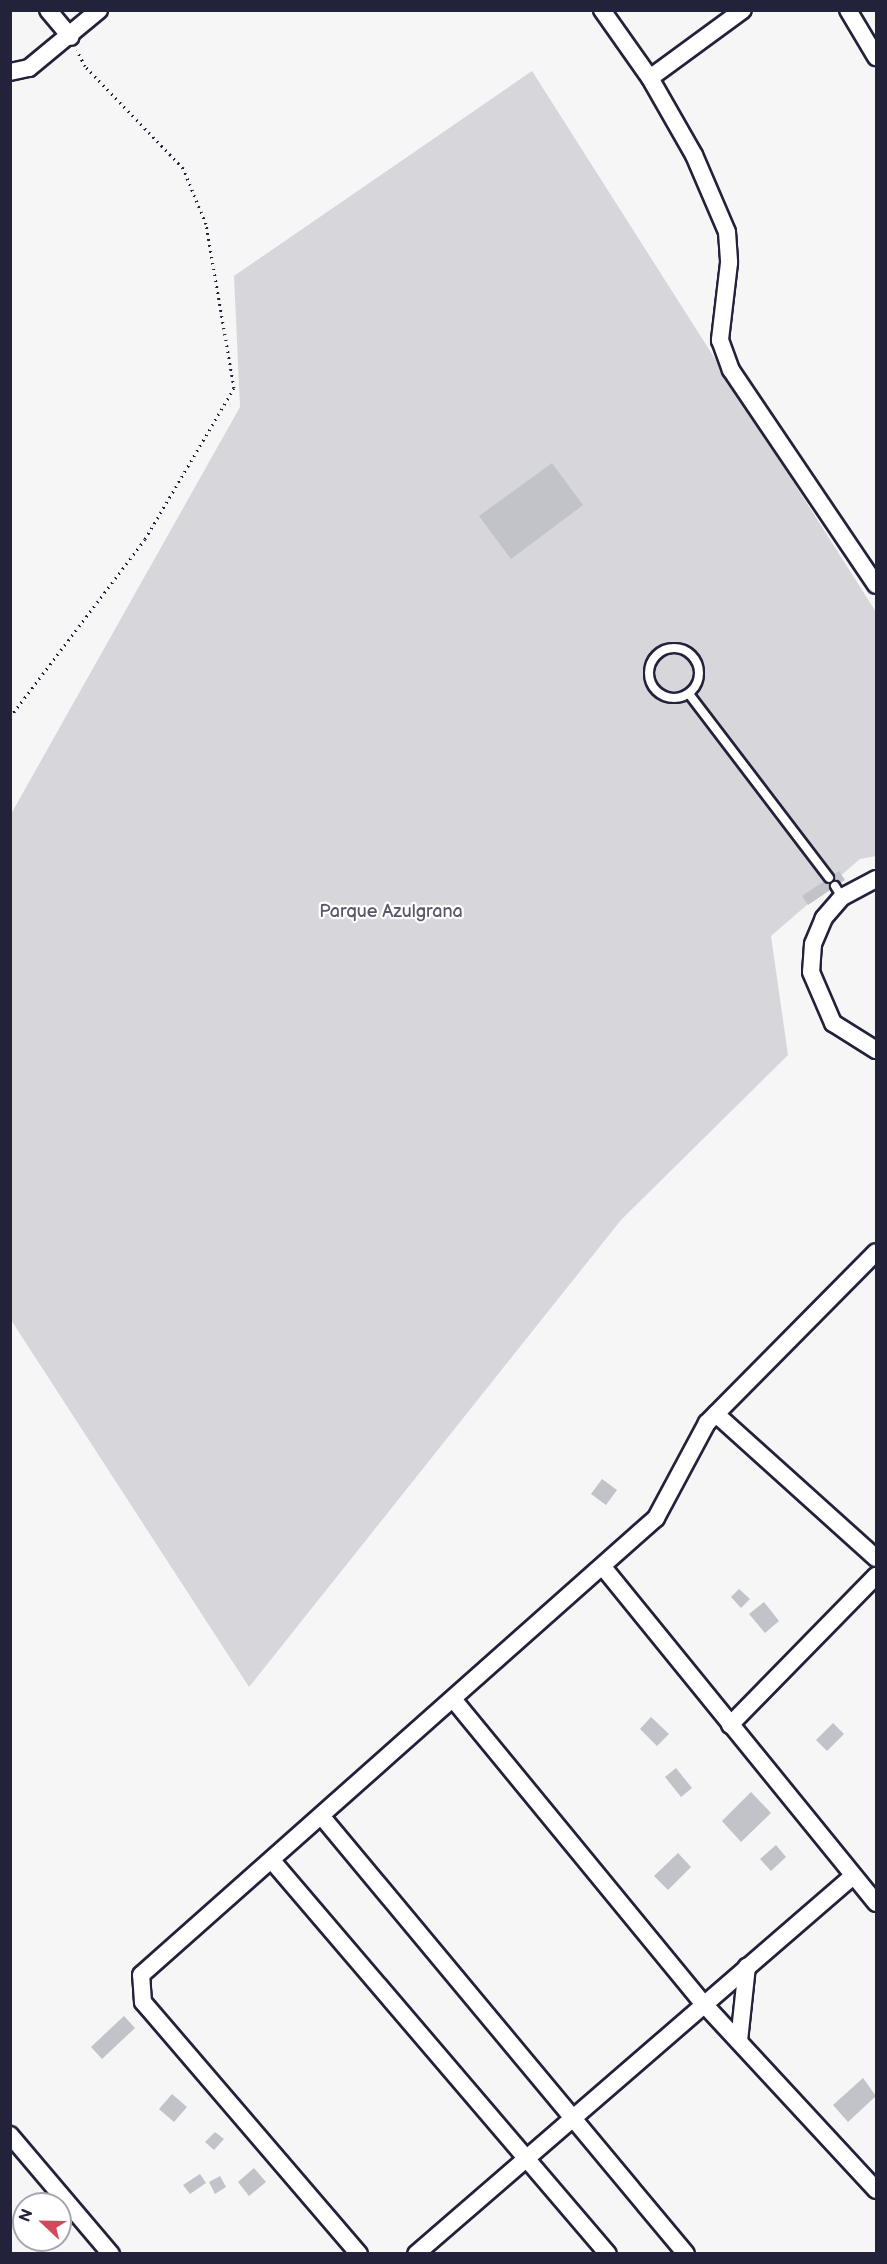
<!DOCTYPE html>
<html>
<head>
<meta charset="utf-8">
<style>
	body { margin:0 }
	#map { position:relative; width:887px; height:2264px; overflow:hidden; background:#f6f6f7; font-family:"Balsamiq Sans",sans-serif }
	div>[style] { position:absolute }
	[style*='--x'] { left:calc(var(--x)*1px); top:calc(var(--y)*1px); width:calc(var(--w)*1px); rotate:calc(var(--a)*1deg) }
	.green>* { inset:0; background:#d7d7db }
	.building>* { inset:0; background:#c2c2c9 }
	.path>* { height:3px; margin-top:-1.5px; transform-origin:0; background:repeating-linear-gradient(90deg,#22223b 0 1.5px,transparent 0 6px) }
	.roads { filter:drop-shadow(2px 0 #22223b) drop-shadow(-2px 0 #22223b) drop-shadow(0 2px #22223b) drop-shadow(0 -2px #22223b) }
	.service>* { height:8px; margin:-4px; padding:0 4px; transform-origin:4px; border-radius:4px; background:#fff }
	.service>.ring { margin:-4px; padding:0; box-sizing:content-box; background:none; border:8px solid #fff; border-radius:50% }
	.minor>* { height:16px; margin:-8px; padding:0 8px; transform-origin:8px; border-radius:8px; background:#fff }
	span { translate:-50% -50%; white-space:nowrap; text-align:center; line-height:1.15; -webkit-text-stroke:4.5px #fff; paint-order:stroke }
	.park-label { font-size:18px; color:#58586b }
	.frame { position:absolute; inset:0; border:12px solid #22223b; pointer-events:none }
	.north { position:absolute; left:12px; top:2192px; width:60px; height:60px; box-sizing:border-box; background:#fff; border:2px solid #a7a7b1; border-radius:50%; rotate:292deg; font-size:16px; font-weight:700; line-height:24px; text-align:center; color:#22223b }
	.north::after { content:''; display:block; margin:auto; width:21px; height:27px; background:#d1495b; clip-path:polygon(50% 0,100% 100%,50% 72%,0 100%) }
</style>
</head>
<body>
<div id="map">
	<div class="green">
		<div style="clip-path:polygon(532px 71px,876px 612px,876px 856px,860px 859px,771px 936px,788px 1055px,621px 1220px,249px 1687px,11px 1320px,11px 814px,240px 407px,234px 276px)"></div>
	</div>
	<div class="building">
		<div style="clip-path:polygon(552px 463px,583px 505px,511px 559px,479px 516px)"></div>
		<div style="clip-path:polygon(839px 871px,845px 880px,808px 905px,802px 896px)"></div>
		<div style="clip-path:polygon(602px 1479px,617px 1490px,606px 1505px,591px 1494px)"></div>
		<div style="clip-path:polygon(739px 1589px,750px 1599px,741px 1608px,731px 1597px)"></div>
		<div style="clip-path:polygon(764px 1602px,779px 1621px,765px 1633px,749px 1614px)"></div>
		<div style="clip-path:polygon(651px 1717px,669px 1734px,657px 1746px,640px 1729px)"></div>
		<div style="clip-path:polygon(833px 1723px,844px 1734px,827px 1751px,816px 1740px)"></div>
		<div style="clip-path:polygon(676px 1768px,692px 1788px,681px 1797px,665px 1777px)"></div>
		<div style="clip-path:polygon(751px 1792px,771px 1813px,741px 1842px,722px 1821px)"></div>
		<div style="clip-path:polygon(776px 1845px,786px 1857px,771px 1871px,760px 1859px)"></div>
		<div style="clip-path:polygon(678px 1853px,691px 1867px,668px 1890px,654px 1876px)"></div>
		<div style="clip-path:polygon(124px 2016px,135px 2028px,102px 2059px,91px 2047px)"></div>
		<div style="clip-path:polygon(863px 2078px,876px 2096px,848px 2122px,833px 2105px)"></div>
		<div style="clip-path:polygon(172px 2094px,187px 2107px,174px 2122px,159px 2109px)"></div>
		<div style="clip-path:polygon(215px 2132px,224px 2139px,214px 2150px,205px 2142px)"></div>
		<div style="clip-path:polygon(254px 2168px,266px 2182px,249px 2196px,238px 2182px)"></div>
		<div style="clip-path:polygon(200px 2174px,206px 2183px,190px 2194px,183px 2185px)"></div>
		<div style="clip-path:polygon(220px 2176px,226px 2187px,215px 2194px,209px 2182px)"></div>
	</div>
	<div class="path">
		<div style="--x:10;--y:717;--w:223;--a:-52.8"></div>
		<div style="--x:145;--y:539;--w:175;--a:-59.5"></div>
		<div style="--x:234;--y:388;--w:166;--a:-99.7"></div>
		<div style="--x:206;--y:224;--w:61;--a:-112.3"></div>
		<div style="--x:183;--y:168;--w:141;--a:-133.9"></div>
		<div style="--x:85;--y:66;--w:18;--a:-117"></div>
	</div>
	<div class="roads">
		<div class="service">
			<div class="ring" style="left:649px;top:648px;width:42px;height:42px"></div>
			<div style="--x:689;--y:694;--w:231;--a:52.7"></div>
			<div style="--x:835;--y:886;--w:13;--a:58"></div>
		</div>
		<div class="minor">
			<div style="--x:48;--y:10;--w:35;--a:50"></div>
			<div style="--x:602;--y:10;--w:83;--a:54.8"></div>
			<div style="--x:650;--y:78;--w:89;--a:60.3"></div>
			<div style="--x:694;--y:155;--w:84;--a:66.8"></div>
			<div style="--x:727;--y:232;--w:31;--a:86"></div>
			<div style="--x:729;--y:263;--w:78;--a:96.7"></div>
			<div style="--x:720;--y:340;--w:32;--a:70"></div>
			<div style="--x:731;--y:370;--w:259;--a:56"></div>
			<div style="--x:848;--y:10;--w:55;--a:59.2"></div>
			<div style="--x:10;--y:72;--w:19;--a:-12"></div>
			<div style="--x:29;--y:68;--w:91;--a:-39.6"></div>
			<div style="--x:650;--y:78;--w:115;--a:-36.2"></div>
			<div style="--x:876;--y:879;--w:38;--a:152"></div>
			<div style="--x:842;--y:897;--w:28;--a:131"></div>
			<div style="--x:824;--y:918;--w:28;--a:113"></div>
			<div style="--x:813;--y:944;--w:28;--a:94"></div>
			<div style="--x:811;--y:972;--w:56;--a:66.7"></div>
			<div style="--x:833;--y:1023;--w:51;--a:32.1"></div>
			<div style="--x:716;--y:1414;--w:215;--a:42"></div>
			<div style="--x:603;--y:1567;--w:433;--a:50.9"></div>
			<div style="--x:453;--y:1699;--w:394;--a:50.6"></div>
			<div style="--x:703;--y:2003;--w:255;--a:47.2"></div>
			<div style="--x:730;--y:1725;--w:209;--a:-45.6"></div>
			<div style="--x:323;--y:1818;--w:567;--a:50.22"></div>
			<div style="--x:274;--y:1863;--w:514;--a:49.5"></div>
			<div style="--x:739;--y:2041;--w:75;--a:-83.9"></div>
			<div style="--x:10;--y:2135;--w:156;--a:49.7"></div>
			<div style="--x:359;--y:2254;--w:332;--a:-130.6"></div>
			<div style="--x:143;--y:2002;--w:27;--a:-94"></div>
			<div style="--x:141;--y:1975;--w:689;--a:-41.59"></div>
			<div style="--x:656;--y:1518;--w:108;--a:-61.8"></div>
			<div style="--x:707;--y:1423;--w:240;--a:-45.3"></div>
			<div style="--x:416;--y:2254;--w:578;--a:-40.86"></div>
		</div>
	</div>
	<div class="park-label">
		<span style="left:391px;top:912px">Parque Azulgrana</span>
	</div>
	<div class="frame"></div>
	<div class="north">N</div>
</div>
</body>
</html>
